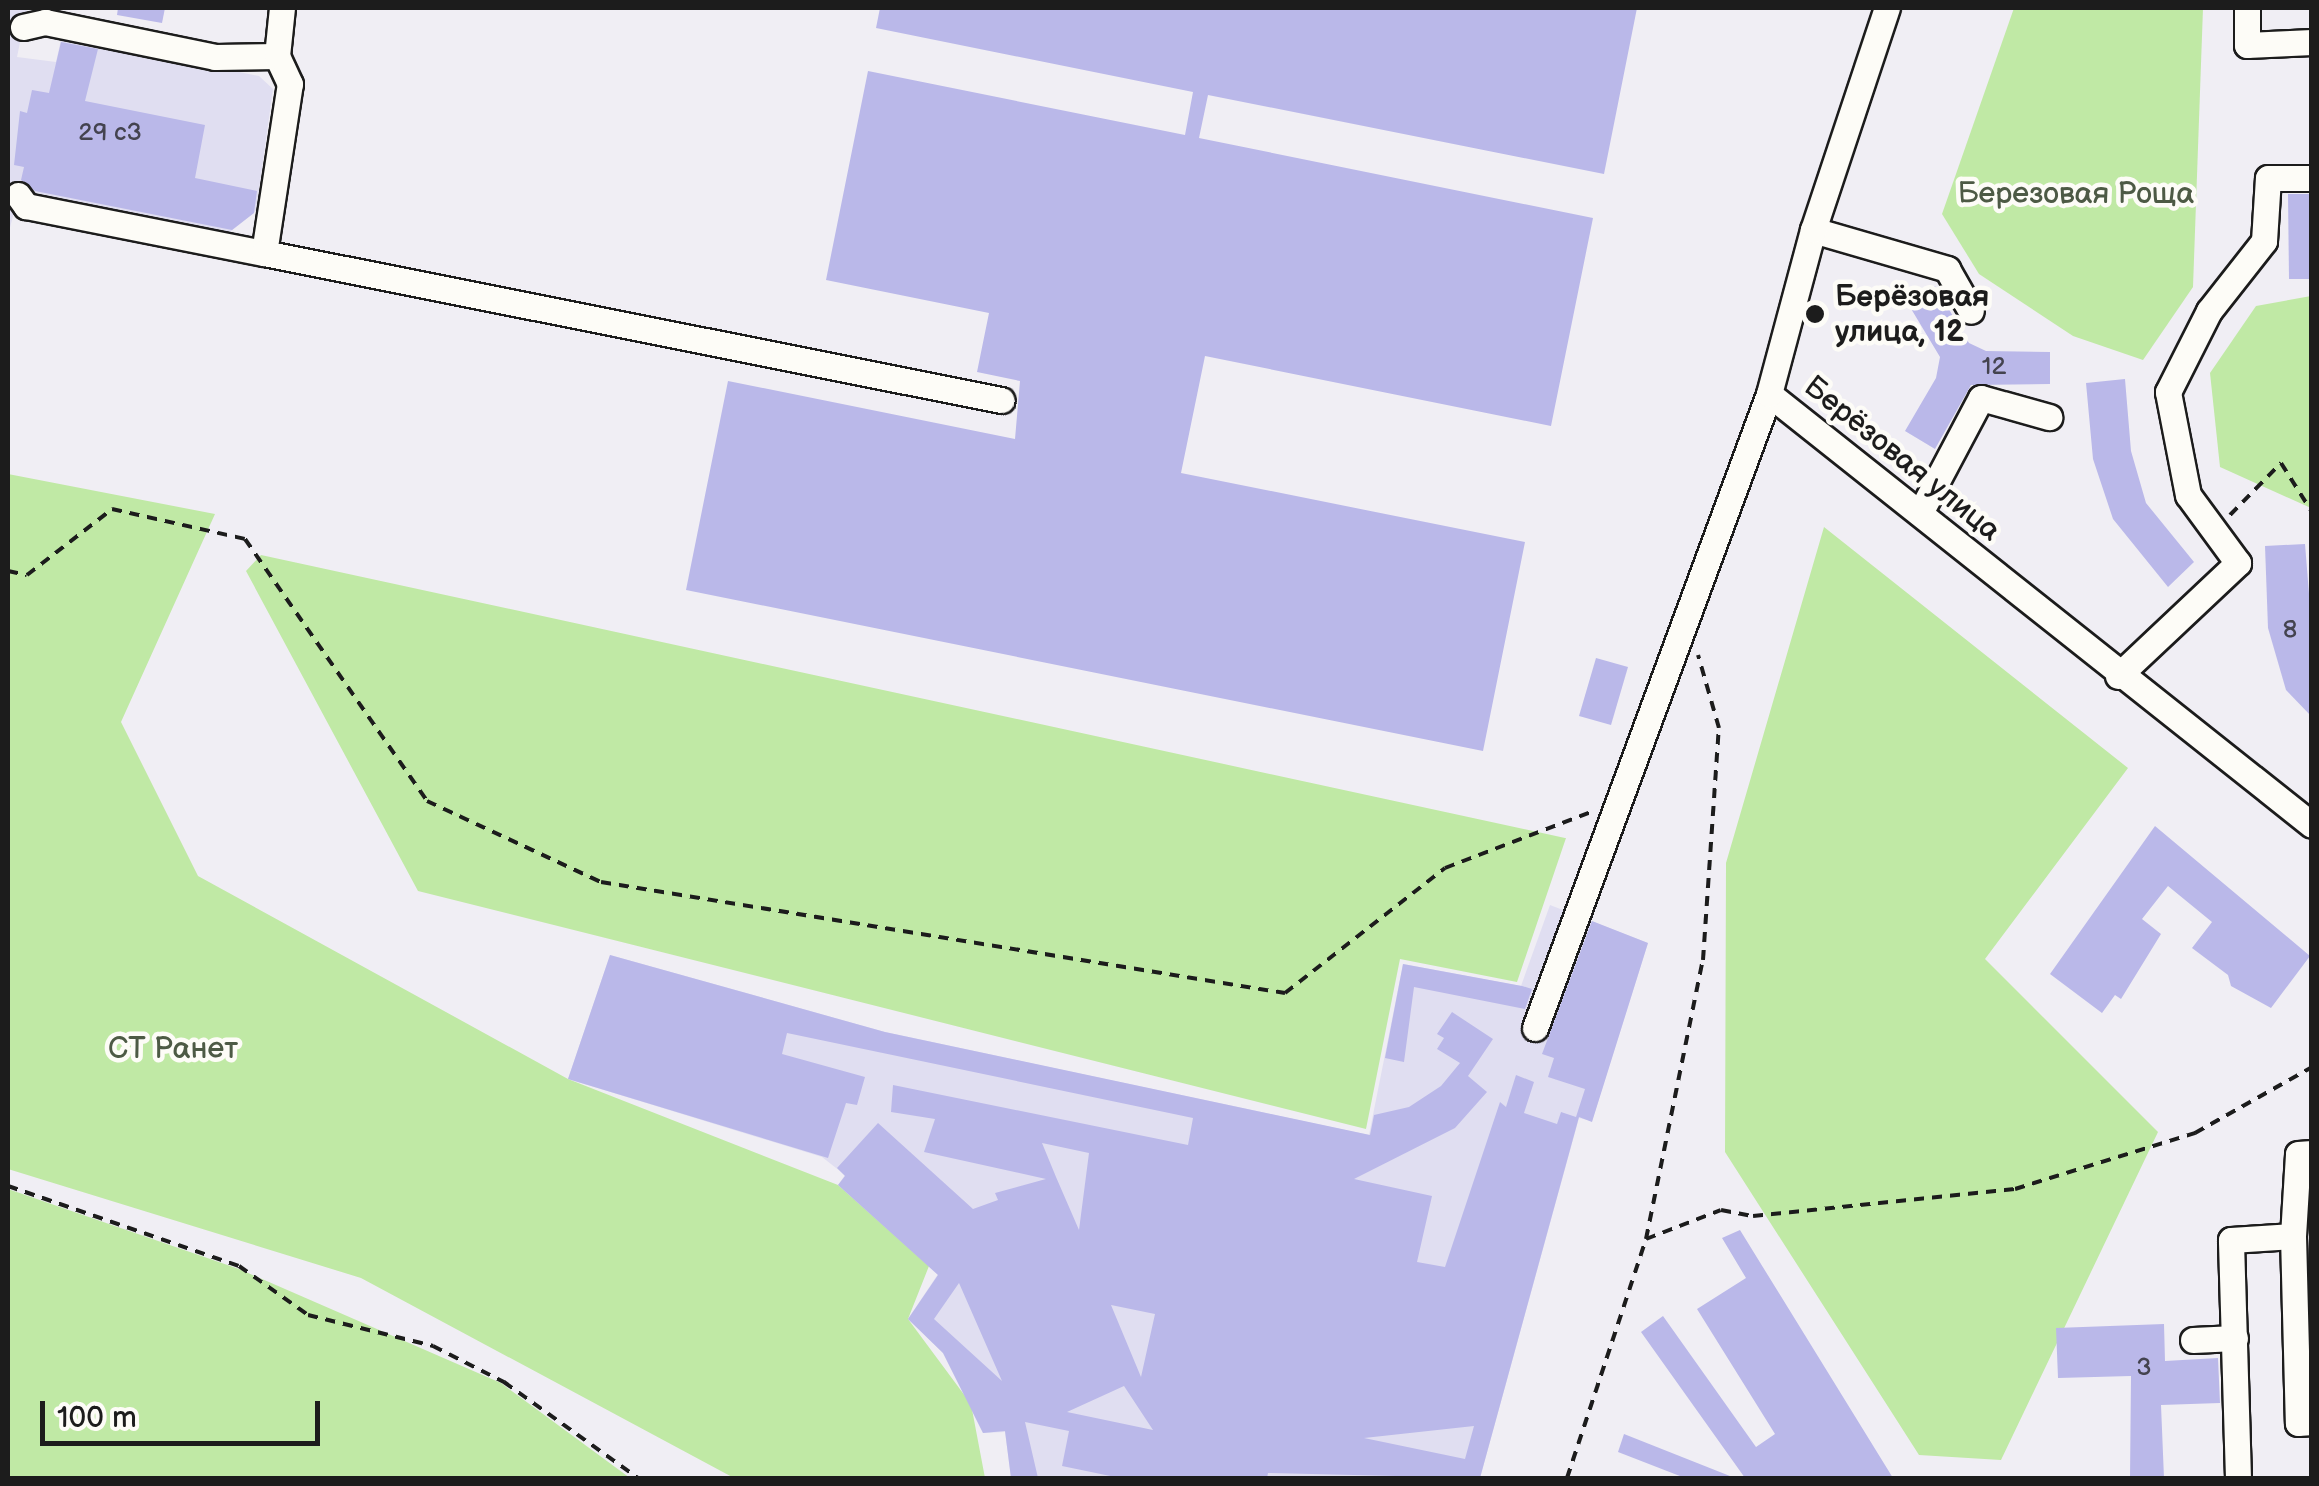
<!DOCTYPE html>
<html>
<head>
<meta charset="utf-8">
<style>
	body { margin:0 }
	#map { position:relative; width:2319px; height:1486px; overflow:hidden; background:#f0eef4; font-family:"Balsamiq Sans",sans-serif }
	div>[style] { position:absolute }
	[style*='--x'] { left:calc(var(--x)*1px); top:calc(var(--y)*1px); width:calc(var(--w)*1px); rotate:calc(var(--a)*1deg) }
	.built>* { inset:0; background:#e0def1 }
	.green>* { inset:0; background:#c0e9a5 }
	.building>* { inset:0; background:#bab8e9 }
	.path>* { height:4px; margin-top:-2px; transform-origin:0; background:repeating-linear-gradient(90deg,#1c1c1c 0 10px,transparent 0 18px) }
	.roads { filter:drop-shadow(2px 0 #1c1c1c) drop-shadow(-2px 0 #1c1c1c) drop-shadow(0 2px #1c1c1c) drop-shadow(0 -2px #1c1c1c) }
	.minor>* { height:25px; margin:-12.5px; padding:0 12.5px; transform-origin:12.5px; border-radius:12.5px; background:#fdfcf7 }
	.dots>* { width:28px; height:28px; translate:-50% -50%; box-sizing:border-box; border:5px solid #fdfcf7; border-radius:50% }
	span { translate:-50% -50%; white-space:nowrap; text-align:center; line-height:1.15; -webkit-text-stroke:9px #fdfcf7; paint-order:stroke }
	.number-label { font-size:25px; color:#44434f }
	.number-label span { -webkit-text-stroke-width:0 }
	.park-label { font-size:30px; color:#4d5a45 }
	.poi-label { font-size:30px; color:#1c1c1c; font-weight:700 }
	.left { translate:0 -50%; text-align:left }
	.street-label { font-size:30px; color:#1c1c1c }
	.frame { position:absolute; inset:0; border:10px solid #1c1c1c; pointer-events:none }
	.scale { position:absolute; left:40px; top:1401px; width:280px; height:45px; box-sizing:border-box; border:5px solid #1c1c1c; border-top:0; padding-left:12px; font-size:30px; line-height:35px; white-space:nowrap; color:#1c1c1c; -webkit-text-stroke:8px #fdfcf7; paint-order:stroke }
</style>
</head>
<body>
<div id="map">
	<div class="built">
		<div style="clip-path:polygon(8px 8px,27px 8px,17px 57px,56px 62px,62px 35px,259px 76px,273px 89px,256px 211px,230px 232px,20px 190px,8px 235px)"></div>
		<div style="clip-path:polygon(1550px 905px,1648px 943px,1592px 1121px,1579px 1118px,1480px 1478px,1011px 1478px,1005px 1432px,983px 1433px,943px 1353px,908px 1319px,938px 1274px,838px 1185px,845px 1175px,822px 1157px,568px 1079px,610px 955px,885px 1032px,1369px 1135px,1403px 964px,1521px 986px)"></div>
	</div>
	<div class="green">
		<div style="clip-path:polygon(2014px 8px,2203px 8px,2193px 287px,2143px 360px,2073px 336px,1979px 274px,1942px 214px)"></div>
		<div style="clip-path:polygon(2311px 296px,2312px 297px,2311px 508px,2220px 467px,2210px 373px,2256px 306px)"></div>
		<div style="clip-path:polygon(8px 474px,215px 514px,121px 722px,198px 876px,568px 1079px,838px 1185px,929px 1266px,908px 1319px,971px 1404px,985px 1478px,734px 1478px,361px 1278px,8px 1169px)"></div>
		<div style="clip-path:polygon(1824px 527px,2128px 768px,1985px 959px,2158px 1132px,2001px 1460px,1919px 1455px,1725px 1152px,1726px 863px)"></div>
		<div style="clip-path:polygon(261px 555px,1565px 838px,1566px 838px,1517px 982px,1400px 959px,1366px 1129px,418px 891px,246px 571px)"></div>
		<div style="clip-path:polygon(8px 1189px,239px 1269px,501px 1383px,630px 1478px,8px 1478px)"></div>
	</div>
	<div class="building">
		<div style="clip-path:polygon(118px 8px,165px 8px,162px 23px,117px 15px)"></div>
		<div style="clip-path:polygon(880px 8px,1637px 8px,1604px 174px,1208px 95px,1199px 138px,1593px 218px,1551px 426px,1205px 356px,1181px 473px,1525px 542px,1483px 751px,686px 590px,728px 381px,1015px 439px,1020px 381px,977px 372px,989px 313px,826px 280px,868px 71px,1185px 135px,1193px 92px,876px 28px)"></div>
		<div style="clip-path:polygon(61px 42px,98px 49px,85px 101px,205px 125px,195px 178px,257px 191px,254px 213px,232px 230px,35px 191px,21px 180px,24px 167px,14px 165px,20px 111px,27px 113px,32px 90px,49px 93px)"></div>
		<div style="clip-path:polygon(2288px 194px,2312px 194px,2312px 279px,2289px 279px)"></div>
		<div style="clip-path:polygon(1935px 286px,1969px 343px,1986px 351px,2050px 352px,2050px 384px,1971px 385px,1935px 449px,1905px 431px,1936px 378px,1940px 357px,1907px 302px)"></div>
		<div style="clip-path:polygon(2125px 379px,2131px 451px,2146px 503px,2194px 562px,2168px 587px,2113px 519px,2093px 459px,2086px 383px)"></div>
		<div style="clip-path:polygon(2305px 544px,2312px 631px,2312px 717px,2286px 690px,2268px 628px,2265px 546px)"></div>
		<div style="clip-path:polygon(1596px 658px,1628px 667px,1611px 725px,1579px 716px)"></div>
		<div style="clip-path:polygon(2155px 826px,2310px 956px,2271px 1008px,2231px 986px,2228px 975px,2192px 948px,2212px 922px,2168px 886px,2142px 919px,2161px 934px,2121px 999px,2115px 995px,2102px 1013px,2050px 974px)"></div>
		<div style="clip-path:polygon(evenodd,1592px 921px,1648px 943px,1592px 1122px,1579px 1117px,1480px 1478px,1268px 1473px,1267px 1478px,1120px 1478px,1062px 1466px,1069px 1431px,1025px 1422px,1038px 1478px,1011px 1478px,1005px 1431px,983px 1433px,943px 1353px,908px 1319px,938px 1275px,838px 1185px,845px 1176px,837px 1168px,878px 1123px,973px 1209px,998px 1200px,995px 1193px,1046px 1179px,924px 1152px,935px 1119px,891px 1112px,893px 1085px,1188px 1145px,1193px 1118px,787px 1033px,782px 1054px,865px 1077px,857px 1105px,846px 1103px,828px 1158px,568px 1079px,610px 955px,885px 1032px,1370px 1135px,1374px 1115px,1409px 1107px,1441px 1086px,1460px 1063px,1437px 1049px,1444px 1038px,1437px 1034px,1452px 1012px,1493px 1039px,1468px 1076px,1487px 1092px,1455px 1128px,1354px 1179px,1432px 1196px,1417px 1262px,1445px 1267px,1500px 1102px,1506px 1107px,1516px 1075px,1534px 1082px,1524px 1113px,1557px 1124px,1561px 1112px,1576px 1117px,1585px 1089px,1548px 1077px,1554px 1058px,1542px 1054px,1592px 921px,1042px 1143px,1089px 1153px,1079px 1230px,1056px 1177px,1042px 1143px,1592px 921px,959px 1283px,1002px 1381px,934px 1319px,959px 1283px,1592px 921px,1111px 1305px,1155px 1314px,1141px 1377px,1111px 1305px,1592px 921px,1124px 1386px,1153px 1430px,1067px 1412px,1124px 1386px,1592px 921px,1474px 1426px,1465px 1459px,1364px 1438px,1474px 1426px)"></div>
		<div style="clip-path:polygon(1403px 964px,1522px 986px,1532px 989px,1525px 1009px,1414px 987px,1404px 1062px,1385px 1058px)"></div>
		<div style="clip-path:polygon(1740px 1230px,1893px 1478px,1745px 1478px,1641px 1332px,1663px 1316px,1756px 1447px,1775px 1434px,1697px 1309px,1746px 1278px,1722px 1238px)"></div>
		<div style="clip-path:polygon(2164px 1324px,2165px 1361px,2218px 1358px,2220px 1403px,2161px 1405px,2164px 1478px,2130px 1478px,2131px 1376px,2058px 1378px,2056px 1328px)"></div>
		<div style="clip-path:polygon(1624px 1434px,1735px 1478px,1685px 1478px,1618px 1452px)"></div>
	</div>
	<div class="path">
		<div style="--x:2230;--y:515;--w:73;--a:-45.6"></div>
		<div style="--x:2281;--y:463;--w:58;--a:57.7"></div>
		<div style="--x:8;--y:571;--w:19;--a:12"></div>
		<div style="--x:27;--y:575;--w:108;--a:-37.8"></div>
		<div style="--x:112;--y:509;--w:136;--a:12.7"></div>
		<div style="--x:245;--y:539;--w:319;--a:55.2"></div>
		<div style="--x:427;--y:801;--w:192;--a:25"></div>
		<div style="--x:601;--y:882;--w:693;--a:9.22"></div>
		<div style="--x:1285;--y:993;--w:203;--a:-38"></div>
		<div style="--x:1445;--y:868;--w:156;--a:-21"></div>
		<div style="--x:8;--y:1186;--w:244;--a:19.1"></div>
		<div style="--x:239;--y:1266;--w:85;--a:35.4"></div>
		<div style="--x:308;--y:1315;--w:129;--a:13.9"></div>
		<div style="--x:433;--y:1346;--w:80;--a:26.9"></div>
		<div style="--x:504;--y:1382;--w:165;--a:35.6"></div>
		<div style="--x:1646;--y:1239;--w:80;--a:-21.1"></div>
		<div style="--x:1721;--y:1210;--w:33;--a:11"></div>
		<div style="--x:1753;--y:1216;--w:263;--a:-5.9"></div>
		<div style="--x:2015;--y:1189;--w:189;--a:-17.3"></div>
		<div style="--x:2195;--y:1133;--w:134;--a:-29.4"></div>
		<div style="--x:1567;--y:1478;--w:252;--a:-71.7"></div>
		<div style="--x:1646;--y:1239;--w:285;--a:-78.5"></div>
		<div style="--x:1703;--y:960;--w:233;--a:-86.1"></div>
		<div style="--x:1719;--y:728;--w:76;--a:-106"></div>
	</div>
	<div class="roads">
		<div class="minor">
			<div style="--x:2247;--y:8;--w:37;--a:90"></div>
			<div style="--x:2247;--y:45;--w:65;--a:-2.6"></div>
			<div style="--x:23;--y:27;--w:23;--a:-13"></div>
			<div style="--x:45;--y:22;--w:174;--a:11.6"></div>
			<div style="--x:215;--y:57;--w:62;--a:-0.9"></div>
			<div style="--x:18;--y:195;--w:14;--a:54"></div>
			<div style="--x:26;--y:206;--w:243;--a:11.2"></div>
			<div style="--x:264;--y:253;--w:171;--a:-81.3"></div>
			<div style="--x:290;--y:84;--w:31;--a:-115"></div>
			<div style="--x:277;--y:56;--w:48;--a:-84.1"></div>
			<div style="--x:1813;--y:230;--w:140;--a:16.2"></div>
			<div style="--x:1947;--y:269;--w:48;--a:60.3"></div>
			<div style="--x:264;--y:253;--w:752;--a:11.28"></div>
			<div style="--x:1769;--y:394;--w:693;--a:38.44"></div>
			<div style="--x:1920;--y:513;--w:130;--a:-62.1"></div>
			<div style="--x:1981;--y:398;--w:71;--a:15.6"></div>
			<div style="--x:2118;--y:676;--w:165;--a:-43.3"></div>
			<div style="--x:2238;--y:563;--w:84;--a:-126.3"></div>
			<div style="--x:2188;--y:495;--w:105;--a:-101"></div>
			<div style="--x:2168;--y:392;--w:91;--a:-63.2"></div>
			<div style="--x:2209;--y:311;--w:89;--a:-51.8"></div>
			<div style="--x:2264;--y:241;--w:63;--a:-86.4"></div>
			<div style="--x:2268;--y:178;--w:44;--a:0"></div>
			<div style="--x:1535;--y:1028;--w:676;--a:-69.74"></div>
			<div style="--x:1769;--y:394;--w:170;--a:-75"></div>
			<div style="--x:1813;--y:230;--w:234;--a:-71.6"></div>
			<div style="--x:2293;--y:1236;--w:187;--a:88.5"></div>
			<div style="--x:2298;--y:1423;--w:14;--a:-4"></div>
			<div style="--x:2193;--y:1340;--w:42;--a:-2.7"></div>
			<div style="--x:2238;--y:1478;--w:238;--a:-91.7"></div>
			<div style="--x:2231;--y:1240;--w:62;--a:-3.7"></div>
			<div style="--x:2293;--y:1236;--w:82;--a:-86.5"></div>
			<div style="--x:2298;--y:1154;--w:14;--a:-4"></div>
		</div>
	</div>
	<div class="dots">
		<div style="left:1815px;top:314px;background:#1c1c1c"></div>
	</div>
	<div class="number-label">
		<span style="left:110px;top:133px">29 с3</span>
		<span style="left:1994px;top:367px">12</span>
		<span style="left:2290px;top:630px">8</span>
		<span style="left:2144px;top:1368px">3</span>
	</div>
	<div class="park-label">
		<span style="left:2076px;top:194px">Березовая Роща</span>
		<span style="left:173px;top:1049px">СТ Ранет</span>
	</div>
	<div class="poi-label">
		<span class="left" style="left:1835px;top:314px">Берёзовая<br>улица, 12</span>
	</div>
	<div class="street-label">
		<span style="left:1902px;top:459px;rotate:39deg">Берёзовая улица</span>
	</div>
	<div class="frame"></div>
	<div class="scale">100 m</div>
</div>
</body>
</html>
